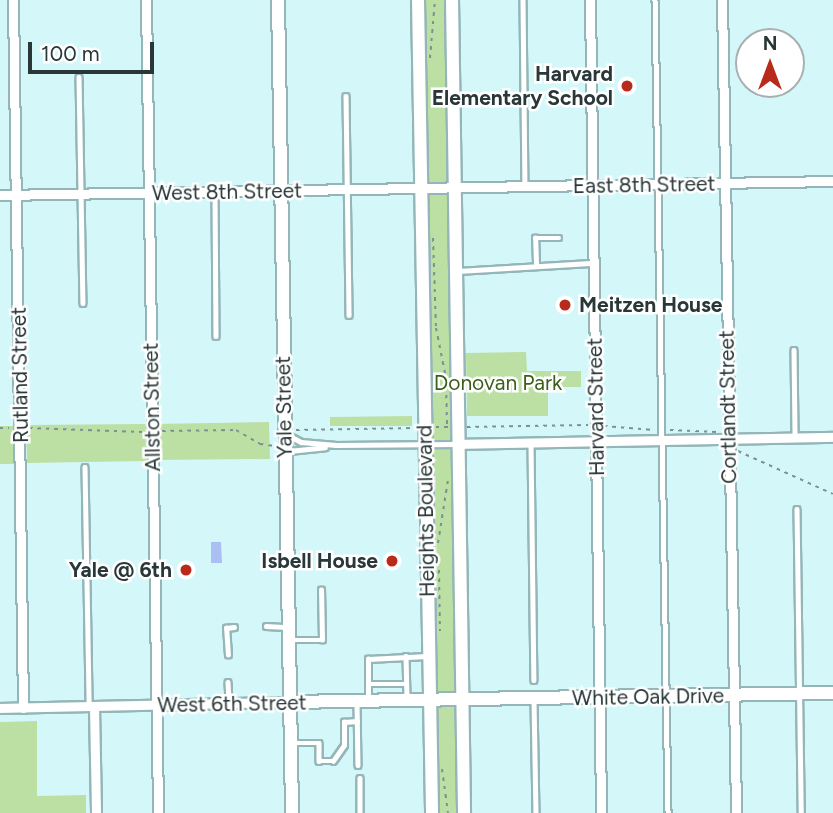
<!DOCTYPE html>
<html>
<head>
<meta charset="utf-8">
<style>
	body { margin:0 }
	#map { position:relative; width:833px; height:813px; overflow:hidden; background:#d4f8fa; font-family:Figtree,sans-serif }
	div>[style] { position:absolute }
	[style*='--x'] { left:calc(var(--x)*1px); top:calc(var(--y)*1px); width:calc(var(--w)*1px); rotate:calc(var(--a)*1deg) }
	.green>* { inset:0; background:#bcdfa3 }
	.water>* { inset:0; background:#abbff5 }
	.path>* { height:2px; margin-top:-1px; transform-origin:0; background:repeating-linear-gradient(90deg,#799193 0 3.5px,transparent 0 8.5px) }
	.roads { filter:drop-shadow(2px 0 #94b6b8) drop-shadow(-2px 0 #94b6b8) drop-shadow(0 2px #94b6b8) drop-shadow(0 -2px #94b6b8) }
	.lane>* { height:4.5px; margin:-2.25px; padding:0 2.25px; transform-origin:2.25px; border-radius:2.25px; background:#fff }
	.street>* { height:9px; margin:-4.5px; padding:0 4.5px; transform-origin:4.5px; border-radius:4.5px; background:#fff }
	.secondary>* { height:12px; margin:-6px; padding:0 6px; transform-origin:6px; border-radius:6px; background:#fff }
	.dots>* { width:19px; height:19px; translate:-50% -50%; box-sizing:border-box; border:4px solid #fff; border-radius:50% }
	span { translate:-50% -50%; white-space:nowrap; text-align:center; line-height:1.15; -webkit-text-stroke:5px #fff; paint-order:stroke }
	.poi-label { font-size:21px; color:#293738; font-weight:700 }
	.right { translate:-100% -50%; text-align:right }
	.left { translate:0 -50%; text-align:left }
	.street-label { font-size:21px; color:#293738 }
	.park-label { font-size:21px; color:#3b5e1a }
	.north { position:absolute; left:735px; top:28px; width:70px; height:70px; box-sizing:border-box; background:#fff; border:2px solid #a9afaf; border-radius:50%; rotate:0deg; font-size:19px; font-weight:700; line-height:28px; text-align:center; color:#293738 }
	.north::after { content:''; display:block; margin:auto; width:24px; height:32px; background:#b82b1b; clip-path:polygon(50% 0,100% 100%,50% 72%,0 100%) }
	.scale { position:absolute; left:28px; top:42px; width:126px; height:32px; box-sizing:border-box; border:4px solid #293738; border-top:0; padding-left:9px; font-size:21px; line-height:24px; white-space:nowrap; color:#293738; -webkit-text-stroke:5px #fff; paint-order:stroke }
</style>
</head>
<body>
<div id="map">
	<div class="green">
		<div style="clip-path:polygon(423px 0,446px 0,457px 813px,435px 813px)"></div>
		<div style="clip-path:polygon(526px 352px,527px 371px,581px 371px,581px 387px,548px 387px,548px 416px,467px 416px,466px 353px)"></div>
		<div style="clip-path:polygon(412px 416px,412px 426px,330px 426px,330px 417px)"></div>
		<div style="clip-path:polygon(269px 422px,270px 459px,156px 460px,155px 424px)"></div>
		<div style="clip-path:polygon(146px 424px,147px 461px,27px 463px,26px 425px)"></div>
		<div style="clip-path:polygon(0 426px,16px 426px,16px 464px,0 464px)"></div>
		<div style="clip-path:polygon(37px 721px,37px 796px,86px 795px,86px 813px,0 813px,0 722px)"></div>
	</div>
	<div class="water">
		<div style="clip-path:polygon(211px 542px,221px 542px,222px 563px,211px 563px)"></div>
	</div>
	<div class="path">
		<div style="--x:430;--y:58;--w:58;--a:-85.1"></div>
		<div style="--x:433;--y:238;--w:90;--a:88.1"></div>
		<div style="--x:436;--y:328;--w:51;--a:78.7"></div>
		<div style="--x:446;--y:378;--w:46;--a:88.8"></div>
		<div style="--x:604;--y:426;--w:50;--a:4.6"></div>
		<div style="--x:436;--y:427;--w:12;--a:0"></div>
		<div style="--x:467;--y:427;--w:121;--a:-0.9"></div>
		<div style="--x:0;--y:428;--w:9;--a:0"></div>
		<div style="--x:29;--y:428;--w:113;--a:2"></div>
		<div style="--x:296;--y:430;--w:120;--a:-1"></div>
		<div style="--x:670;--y:430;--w:47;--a:2.4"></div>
		<div style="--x:162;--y:431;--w:74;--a:-0.8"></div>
		<div style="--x:236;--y:430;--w:28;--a:30"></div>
		<div style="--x:260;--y:444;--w:15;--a:8"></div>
		<div style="--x:738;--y:451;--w:104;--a:24.4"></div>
		<div style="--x:438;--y:543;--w:64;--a:-81"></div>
		<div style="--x:439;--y:570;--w:61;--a:89.1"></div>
		<div style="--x:442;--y:769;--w:44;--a:82.2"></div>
	</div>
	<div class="roads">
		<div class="lane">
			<div style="--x:523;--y:0;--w:186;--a:89.4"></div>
			<div style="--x:655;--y:0;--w:813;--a:89.08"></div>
			<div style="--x:79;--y:77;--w:226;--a:89"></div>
			<div style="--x:346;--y:96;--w:219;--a:89.2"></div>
			<div style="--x:215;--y:193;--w:143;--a:89.6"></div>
			<div style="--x:536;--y:263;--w:25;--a:-92"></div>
			<div style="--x:535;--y:238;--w:24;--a:0"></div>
			<div style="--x:456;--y:271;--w:136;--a:-3.4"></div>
			<div style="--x:794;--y:350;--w:87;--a:89.3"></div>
			<div style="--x:288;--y:435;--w:15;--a:28"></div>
			<div style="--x:301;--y:442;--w:35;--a:5"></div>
			<div style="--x:336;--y:445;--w:120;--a:-0.5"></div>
			<div style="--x:531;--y:444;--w:236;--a:89.3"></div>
			<div style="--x:289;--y:451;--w:36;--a:-6"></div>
			<div style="--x:85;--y:467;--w:239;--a:89"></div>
			<div style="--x:797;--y:509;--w:304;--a:89.2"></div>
			<div style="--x:266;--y:626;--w:21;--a:3"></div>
			<div style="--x:289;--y:640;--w:33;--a:0"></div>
			<div style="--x:322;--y:640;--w:50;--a:-91.1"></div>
			<div style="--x:228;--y:655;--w:27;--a:-94"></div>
			<div style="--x:226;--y:628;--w:8;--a:-7"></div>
			<div style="--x:406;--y:656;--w:41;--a:88.6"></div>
			<div style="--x:228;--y:682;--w:20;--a:87"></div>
			<div style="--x:368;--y:684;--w:39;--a:0"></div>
			<div style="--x:368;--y:699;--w:40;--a:-90"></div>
			<div style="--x:368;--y:659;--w:59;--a:-2.9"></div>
			<div style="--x:534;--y:700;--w:113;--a:89"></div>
			<div style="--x:357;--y:703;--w:62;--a:89.1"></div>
			<div style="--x:291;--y:743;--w:28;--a:0"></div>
			<div style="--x:319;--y:743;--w:18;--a:90"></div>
			<div style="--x:319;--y:761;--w:14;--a:0"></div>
			<div style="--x:333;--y:761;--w:19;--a:-55"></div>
			<div style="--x:344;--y:745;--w:23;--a:-90"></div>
			<div style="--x:344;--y:722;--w:13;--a:-4"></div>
			<div style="--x:360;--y:778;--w:35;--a:90"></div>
		</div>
		<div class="street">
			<div style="--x:13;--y:0;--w:708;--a:89.19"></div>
			<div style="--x:146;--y:0;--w:813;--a:89.15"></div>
			<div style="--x:590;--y:0;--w:813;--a:89.22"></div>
			<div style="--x:722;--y:0;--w:813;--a:89.01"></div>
			<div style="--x:0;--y:195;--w:833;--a:-0.96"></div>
			<div style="--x:457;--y:444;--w:376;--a:-1.1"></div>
			<div style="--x:94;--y:707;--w:106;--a:88.9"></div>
			<div style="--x:0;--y:708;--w:289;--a:-1.2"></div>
		</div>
		<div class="secondary">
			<div style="--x:278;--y:0;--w:813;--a:89.01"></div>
			<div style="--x:418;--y:0;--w:813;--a:89.01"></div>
			<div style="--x:452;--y:0;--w:813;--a:89.15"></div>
			<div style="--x:289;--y:702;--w:544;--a:-0.95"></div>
		</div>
	</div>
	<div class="dots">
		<div style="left:627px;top:86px;background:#b82b1b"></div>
		<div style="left:565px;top:305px;background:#b82b1b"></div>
		<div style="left:392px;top:561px;background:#b82b1b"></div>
		<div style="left:186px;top:570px;background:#b82b1b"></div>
	</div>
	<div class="poi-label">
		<span class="right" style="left:613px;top:86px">Harvard<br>Elementary School</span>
		<span class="left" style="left:579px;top:305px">Meitzen House</span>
		<span class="right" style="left:378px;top:561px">Isbell House</span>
		<span class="right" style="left:172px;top:570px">Yale @ 6th</span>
	</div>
	<div class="street-label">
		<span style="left:644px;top:185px;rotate:-1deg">East 8th Street</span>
		<span style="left:227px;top:192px;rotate:-1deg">West 8th Street</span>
		<span style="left:20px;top:375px;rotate:-91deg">Rutland Street</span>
		<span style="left:152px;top:407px;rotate:-91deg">Allston Street</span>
		<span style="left:284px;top:407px;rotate:-91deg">Yale Street</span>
		<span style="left:596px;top:407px;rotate:-91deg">Harvard Street</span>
		<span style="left:728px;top:407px;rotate:-91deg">Cortlandt Street</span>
		<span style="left:426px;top:511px;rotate:-91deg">Heights Boulevard</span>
		<span style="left:648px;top:697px;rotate:-1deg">White Oak Drive</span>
		<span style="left:232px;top:704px;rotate:-1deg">West 6th Street</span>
	</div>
	<div class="park-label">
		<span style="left:498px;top:383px">Donovan Park</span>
	</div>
	<div class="north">N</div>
	<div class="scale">100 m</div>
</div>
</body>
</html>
